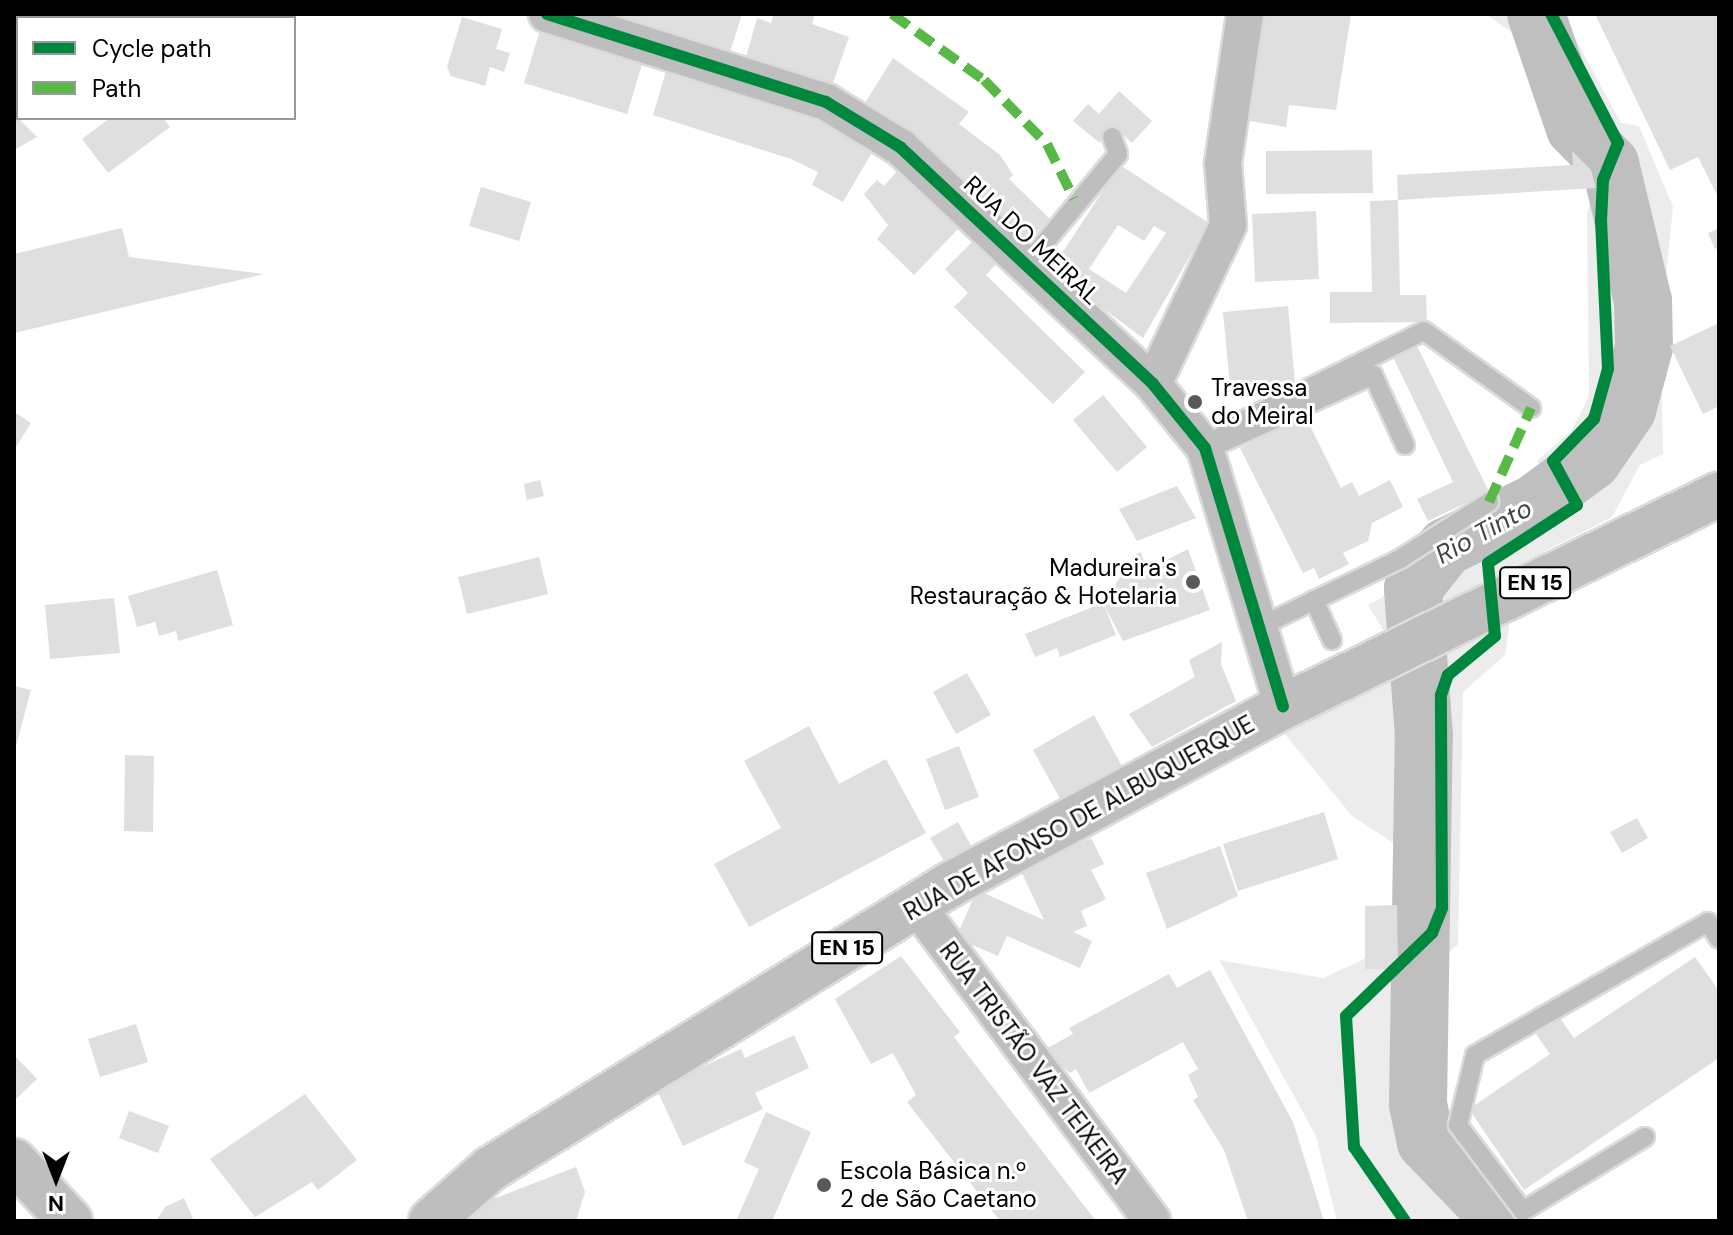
<!DOCTYPE html>
<html>
<head>
<meta charset="utf-8">
<style>
	body { margin:0 }
	#map { position:relative; width:1733px; height:1235px; overflow:hidden; background:#fff; font-family:"DM Sans",sans-serif }
	div>[style] { position:absolute }
	[style*='--x'] { left:calc(var(--x)*1px); top:calc(var(--y)*1px); width:calc(var(--w)*1px); rotate:calc(var(--a)*1deg) }
	.green>* { inset:0; background:#ececec }
	.river>* { height:58px; margin:-29px; padding:0 29px; transform-origin:29px; border-radius:29px; background:#bfbfbf }
	.building>* { inset:0; background:#dfdfdf }
	.roads { filter:drop-shadow(2px 0 #dbdbdb) drop-shadow(-2px 0 #dbdbdb) drop-shadow(0 2px #dbdbdb) drop-shadow(0 -2px #dbdbdb) }
	.service>* { height:18px; margin:-9px; padding:0 9px; transform-origin:9px; border-radius:9px; background:#bebebe }
	.minor>* { height:36px; margin:-18px; padding:0 18px; transform-origin:18px; border-radius:18px; background:#bebebe }
	.tertiary>* { height:44px; margin:-22px; padding:0 22px; transform-origin:22px; border-radius:22px; background:#bebebe }
	.primary>* { height:44px; margin:-22px; padding:0 22px; transform-origin:22px; border-radius:22px; background:#bebebe }
	.quiet>* { height:10px; margin-top:-5px; transform-origin:0; background:repeating-linear-gradient(90deg,#58b947 0 20px,transparent 0 30px) }
	.cycleway>* { height:12px; margin:-6px; padding:0 6px; transform-origin:6px; border-radius:6px; background:#00873e }
	.dots>* { width:22px; height:22px; translate:-50% -50%; box-sizing:border-box; border:4px solid #fff; border-radius:50% }
	span { translate:-50% -50%; white-space:nowrap; text-align:center; line-height:1.15; -webkit-text-stroke:6px #fff; paint-order:stroke }
	.shield-label span { padding:2px 6px; background:#fff; border:2px solid; border-radius:6px; -webkit-text-stroke-width:0 }
	.shield-label { font-size:22px; color:#000; font-weight:700 }
	.street-label { font-size:24px; color:#000 }
	.poi-label { font-size:24px; color:#000 }
	.left { translate:0 -50%; text-align:left }
	.right { translate:-100% -50%; text-align:right }
	.water-label { font-size:26px; color:#444; font-style:italic }
	.frame { position:absolute; inset:0; border:16px solid #000; pointer-events:none }
	.legend { position:absolute; left:16px; top:16px; width:280px; height:104px; box-sizing:border-box; background:#fff; border:2px solid #999; margin:0; padding:10px 14px; list-style:none; font-size:24px; color:#000 }
	.legend li { display:flex; align-items:center; gap:16px; height:40px }
	.legend b { width:40px; border:2px solid #999 }
	.north { position:absolute; left:16px; top:1139px; width:80px; height:80px; -webkit-text-stroke:6px #fff; paint-order:stroke; rotate:180deg; font-size:22px; font-weight:700; line-height:32px; text-align:center; color:#000 }
	.north::after { content:''; display:block; margin:auto; width:28px; height:36px; background:#000; clip-path:polygon(50% 0,100% 100%,50% 72%,0 100%) }
</style>
</head>
<body>
<div id="map">
	<div class="green">
		<div style="clip-path:polygon(1486px 14px,1562px 14px,1621px 123px,1639px 126px,1673px 207px,1661px 325px,1663px 454px,1640px 465px,1612px 517px,1385px 633px,1368px 605px,1409px 582px,1434px 550px,1508px 515px,1503px 504px,1546px 476px,1537px 461px,1572px 430px,1589px 396px,1587px 215px,1595px 179px,1568px 149px,1552px 88px,1515px 35px)"></div>
		<div style="clip-path:polygon(1510px 620px,1505px 655px,1463px 692px,1458px 944px,1432px 968px,1435px 1119px,1516px 1221px,1337px 1221px,1316px 1136px,1219px 960px,1323px 978px,1403px 941px,1410px 910px,1398px 846px,1352px 816px,1284px 733px)"></div>
	</div>
	<div class="river">
		<div style="--x:1502;--y:1221;--w:110;--a:-133.9"></div>
		<div style="--x:1426;--y:1142;--w:39;--a:-102"></div>
		<div style="--x:1418;--y:1104;--w:368;--a:-89.1"></div>
		<div style="--x:1424;--y:736;--w:148;--a:-94.3"></div>
		<div style="--x:1413;--y:588;--w:53;--a:-51.2"></div>
		<div style="--x:1446;--y:547;--w:99;--a:-26.3"></div>
		<div style="--x:1535;--y:503;--w:71;--a:-36.4"></div>
		<div style="--x:1592;--y:461;--w:62;--a:-55.5"></div>
		<div style="--x:1627;--y:410;--w:65;--a:-74.9"></div>
		<div style="--x:1644;--y:347;--w:46;--a:-91.2"></div>
		<div style="--x:1643;--y:301;--w:141;--a:-103.5"></div>
		<div style="--x:1610;--y:164;--w:50;--a:-134.2"></div>
		<div style="--x:1575;--y:128;--w:120;--a:-108.9"></div>
	</div>
	<div class="building">
		<div style="clip-path:polygon(603px 14px,742px 14px,730px 52px)"></div>
		<div style="clip-path:polygon(774px 14px,815px 14px,812px 24px,849px 37px,832px 86px,746px 57px,757px 18px,771px 23px)"></div>
		<div style="clip-path:polygon(1253px 14px,1351px 14px,1336px 110px,1289px 105px,1286px 127px,1238px 119px)"></div>
		<div style="clip-path:polygon(1595px 14px,1719px 14px,1719px 199px,1698px 157px,1670px 170px)"></div>
		<div style="clip-path:polygon(462px 17px,502px 29px,496px 49px,510px 53px,504px 72px,490px 67px,485px 86px,451px 76px,447px 67px)"></div>
		<div style="clip-path:polygon(540px 30px,643px 61px,627px 114px,524px 83px)"></div>
		<div style="clip-path:polygon(893px 58px,969px 112px,959px 124px,1000px 155px,1013px 175px,1009px 179px,1050px 219px,1024px 245px,863px 106px)"></div>
		<div style="clip-path:polygon(667px 68px,807px 113px,875px 147px,843px 202px,812px 185px,818px 172px,791px 159px,653px 115px)"></div>
		<div style="clip-path:polygon(1119px 91px,1152px 121px,1132px 143px,1114px 127px,1100px 143px,1073px 121px,1088px 104px,1099px 114px)"></div>
		<div style="clip-path:polygon(14px 99px,18px 118px,37px 137px,14px 150px)"></div>
		<div style="clip-path:polygon(110px 118px,163px 118px,170px 127px,108px 173px,82px 139px)"></div>
		<div style="clip-path:polygon(1372px 150px,1373px 193px,1266px 194px,1266px 151px)"></div>
		<div style="clip-path:polygon(1572px 151px,1591px 170px,1596px 188px,1398px 200px,1397px 175px,1573px 165px)"></div>
		<div style="clip-path:polygon(evenodd,1120px 165px,1209px 223px,1143px 338px,1051px 270px,1120px 165px,1118px 225px,1144px 241px,1154px 226px,1166px 233px,1126px 293px,1089px 269px,1118px 225px)"></div>
		<div style="clip-path:polygon(899px 169px,959px 228px,914px 275px,877px 239px,888px 225px,864px 194px,877px 180px,884px 186px)"></div>
		<div style="clip-path:polygon(481px 187px,531px 202px,519px 241px,469px 226px)"></div>
		<div style="clip-path:polygon(1398px 200px,1400px 295px,1426px 295px,1427px 322px,1330px 323px,1330px 292px,1372px 292px,1370px 201px)"></div>
		<div style="clip-path:polygon(1316px 211px,1319px 279px,1255px 282px,1252px 214px)"></div>
		<div style="clip-path:polygon(122px 228px,129px 257px,264px 274px,14px 333px,14px 254px)"></div>
		<div style="clip-path:polygon(1719px 228px,1719px 247px,1715px 249px,1708px 233px)"></div>
		<div style="clip-path:polygon(973px 241px,996px 264px,986px 275px,1085px 372px,1053px 404px,954px 307px,968px 293px,945px 269px)"></div>
		<div style="clip-path:polygon(1288px 306px,1295px 384px,1231px 396px,1223px 312px)"></div>
		<div style="clip-path:polygon(1719px 323px,1719px 406px,1703px 414px,1670px 346px)"></div>
		<div style="clip-path:polygon(1417px 346px,1489px 492px,1428px 521px,1417px 499px,1453px 482px,1393px 357px)"></div>
		<div style="clip-path:polygon(1103px 395px,1147px 447px,1117px 472px,1073px 420px)"></div>
		<div style="clip-path:polygon(14px 412px,31px 423px,14px 450px)"></div>
		<div style="clip-path:polygon(1305px 416px,1341px 488px,1352px 482px,1359px 496px,1390px 480px,1403px 507px,1372px 523px,1368px 541px,1343px 553px,1349px 564px,1319px 579px,1314px 568px,1303px 573px,1240px 448px)"></div>
		<div style="clip-path:polygon(540px 480px,544px 496px,527px 500px,524px 484px)"></div>
		<div style="clip-path:polygon(1177px 486px,1196px 518px,1137px 541px,1119px 509px)"></div>
		<div style="clip-path:polygon(1188px 549px,1210px 610px,1123px 641px,1104px 605px,1116px 635px,1060px 657px,1057px 648px,1035px 657px,1025px 634px,1103px 603px,1135px 555px,1141px 552px,1147px 570px)"></div>
		<div style="clip-path:polygon(539px 557px,548px 594px,467px 614px,458px 577px)"></div>
		<div style="clip-path:polygon(217px 570px,233px 625px,178px 641px,176px 631px,159px 636px,155px 622px,137px 627px,128px 596px)"></div>
		<div style="clip-path:polygon(114px 598px,120px 653px,50px 659px,45px 605px)"></div>
		<div style="clip-path:polygon(1222px 642px,1221px 664px,1236px 701px,1152px 747px,1129px 714px,1195px 677px,1189px 660px)"></div>
		<div style="clip-path:polygon(967px 673px,991px 715px,956px 734px,933px 692px)"></div>
		<div style="clip-path:polygon(14px 686px,31px 690px,15px 750px,14px 750px)"></div>
		<div style="clip-path:polygon(1094px 715px,1124px 770px,1063px 804px,1033px 750px)"></div>
		<div style="clip-path:polygon(809px 726px,839px 784px,886px 759px,926px 833px,749px 927px,714px 864px,781px 828px,744px 761px)"></div>
		<div style="clip-path:polygon(959px 746px,979px 797px,945px 810px,926px 759px)"></div>
		<div style="clip-path:polygon(125px 755px,154px 756px,153px 832px,124px 831px)"></div>
		<div style="clip-path:polygon(1324px 812px,1338px 859px,1238px 891px,1223px 844px)"></div>
		<div style="clip-path:polygon(1637px 818px,1648px 838px,1622px 853px,1610px 832px)"></div>
		<div style="clip-path:polygon(958px 822px,978px 858px,951px 873px,930px 838px)"></div>
		<div style="clip-path:polygon(1091px 838px,1104px 864px,1091px 870px,1106px 899px,1081px 911px,1087px 926px,1073px 932px,1092px 941px,1080px 968px,1007px 936px,998px 956px,956px 938px,977px 890px,1044px 920px,1021px 871px)"></div>
		<div style="clip-path:polygon(1220px 846px,1238px 896px,1167px 929px,1146px 873px)"></div>
		<div style="clip-path:polygon(1397px 905px,1398px 969px,1365px 969px,1365px 906px)"></div>
		<div style="clip-path:polygon(901px 956px,960px 1032px,954px 1037px,1096px 1221px,1000px 1221px,907px 1102px,916px 1095px,893px 1053px,871px 1064px,835px 999px)"></div>
		<div style="clip-path:polygon(1695px 957px,1719px 991px,1719px 1058px,1524px 1190px,1469px 1109px,1550px 1054px,1536px 1034px,1560px 1018px,1574px 1038px)"></div>
		<div style="clip-path:polygon(1210px 970px,1293px 1122px,1324px 1221px,1248px 1221px,1224px 1150px,1193px 1100px,1198px 1097px,1188px 1075px,1198px 1069px,1183px 1042px,1089px 1093px,1076px 1069px,1070px 1073px,1044px 1050px,1073px 1034px,1069px 1028px,1169px 974px,1177px 988px)"></div>
		<div style="clip-path:polygon(136px 1024px,148px 1062px,100px 1077px,88px 1039px)"></div>
		<div style="clip-path:polygon(794px 1035px,809px 1068px,755px 1093px,763px 1109px,683px 1146px,656px 1088px,741px 1049px,745px 1058px)"></div>
		<div style="clip-path:polygon(14px 1055px,37px 1079px,14px 1101px)"></div>
		<div style="clip-path:polygon(305px 1094px,357px 1160px,318px 1190px,312px 1182px,255px 1217px,210px 1159px)"></div>
		<div style="clip-path:polygon(129px 1111px,169px 1126px,158px 1153px,119px 1138px)"></div>
		<div style="clip-path:polygon(766px 1112px,811px 1132px,772px 1221px,736px 1221px,759px 1169px,744px 1162px)"></div>
		<div style="clip-path:polygon(576px 1167px,585px 1192px,576px 1221px,436px 1221px)"></div>
		<div style="clip-path:polygon(184px 1198px,194px 1221px,156px 1221px,165px 1207px)"></div>
	</div>
	<div class="roads">
		<div class="service">
			<div style="--x:1026;--y:265;--w:144;--a:-50.3"></div>
			<div style="--x:1118;--y:154;--w:18;--a:-109"></div>
			<div style="--x:1219;--y:444;--w:169;--a:-24.1"></div>
			<div style="--x:1373;--y:375;--w:77;--a:65.4"></div>
			<div style="--x:1205;--y:448;--w:46;--a:-36.1"></div>
			<div style="--x:1242;--y:421;--w:203;--a:-26.3"></div>
			<div style="--x:1424;--y:331;--w:132;--a:35.7"></div>
			<div style="--x:1314;--y:600;--w:44;--a:65.8"></div>
			<div style="--x:1259;--y:627;--w:157;--a:-25.7"></div>
			<div style="--x:1400;--y:559;--w:106;--a:-32.6"></div>
			<div style="--x:1645;--y:1137;--w:143;--a:148.8"></div>
			<div style="--x:1523;--y:1211;--w:108;--a:-127.1"></div>
			<div style="--x:1458;--y:1125;--w:72;--a:-76.3"></div>
			<div style="--x:1475;--y:1055;--w:268;--a:-29.7"></div>
			<div style="--x:1708;--y:922;--w:20;--a:57"></div>
		</div>
		<div class="minor">
			<div style="--x:547;--y:14;--w:293;--a:17.5"></div>
			<div style="--x:826;--y:102;--w:87;--a:31.3"></div>
			<div style="--x:900;--y:147;--w:347;--a:43.1"></div>
			<div style="--x:1153;--y:384;--w:82;--a:50.9"></div>
			<div style="--x:1205;--y:448;--w:270;--a:73.2"></div>
			<div style="--x:23;--y:18;--w:7;--a:-34"></div>
			<div style="--x:1153;--y:384;--w:176;--a:-64.7"></div>
			<div style="--x:1228;--y:225;--w:62;--a:-94.6"></div>
			<div style="--x:1223;--y:163;--w:151;--a:-81.6"></div>
			<div style="--x:916;--y:905;--w:394;--a:53.2"></div>
		</div>
		<div class="tertiary">
			<div style="--x:14;--y:1161;--w:82;--a:47"></div>
		</div>
		<div class="primary">
			<div style="--x:431;--y:1221;--w:79;--a:-41.4"></div>
			<div style="--x:490;--y:1169;--w:542;--a:-31.73"></div>
			<div style="--x:951;--y:884;--w:376;--a:-28.1"></div>
			<div style="--x:1283;--y:707;--w:485;--a:-26"></div>
		</div>
	</div>
	<div class="quiet">
		<div style="--x:892;--y:14;--w:113;--a:35.7"></div>
		<div style="--x:984;--y:80;--w:90;--a:45.5"></div>
		<div style="--x:1047;--y:144;--w:61;--a:63.9"></div>
		<div style="--x:1489;--y:502;--w:103;--a:-65.9"></div>
	</div>
	<div class="cycleway">
		<div style="--x:547;--y:14;--w:293;--a:17.5"></div>
		<div style="--x:826;--y:102;--w:87;--a:31.3"></div>
		<div style="--x:900;--y:147;--w:347;--a:43.1"></div>
		<div style="--x:1153;--y:384;--w:82;--a:50.9"></div>
		<div style="--x:1205;--y:448;--w:270;--a:73.2"></div>
		<div style="--x:1405;--y:1221;--w:90;--a:-124.6"></div>
		<div style="--x:1354;--y:1147;--w:131;--a:-93.5"></div>
		<div style="--x:1346;--y:1016;--w:120;--a:-44"></div>
		<div style="--x:1432;--y:933;--w:27;--a:-68"></div>
		<div style="--x:1442;--y:908;--w:213;--a:-90.3"></div>
		<div style="--x:1441;--y:695;--w:21;--a:-71"></div>
		<div style="--x:1448;--y:675;--w:61;--a:-39.7"></div>
		<div style="--x:1495;--y:636;--w:73;--a:-95.5"></div>
		<div style="--x:1488;--y:563;--w:106;--a:-33.1"></div>
		<div style="--x:1577;--y:505;--w:50;--a:-118.6"></div>
		<div style="--x:1553;--y:461;--w:59;--a:-45.7"></div>
		<div style="--x:1594;--y:419;--w:52;--a:-74.4"></div>
		<div style="--x:1608;--y:369;--w:148;--a:-92.7"></div>
		<div style="--x:1601;--y:221;--w:41;--a:-87.2"></div>
		<div style="--x:1603;--y:180;--w:40;--a:-68"></div>
		<div style="--x:1618;--y:143;--w:145;--a:-117.4"></div>
	</div>
	<div class="dots">
		<div style="left:1195px;top:402px;background:#595959"></div>
		<div style="left:1193px;top:582px;background:#595959"></div>
		<div style="left:824px;top:1185px;background:#595959"></div>
	</div>
	<div class="shield-label">
		<span style="left:1535px;top:583px">EN 15</span>
		<span style="left:847px;top:948px">EN 15</span>
	</div>
	<div class="street-label">
		<span style="left:1032px;top:240px;rotate:43deg">RUA DO MEIRAL</span>
		<span style="left:1079px;top:818px;rotate:-29deg">RUA DE AFONSO DE ALBUQUERQUE</span>
		<span style="left:1034px;top:1063px;rotate:53deg">RUA TRISTÃO VAZ TEIXEIRA</span>
	</div>
	<div class="poi-label">
		<span class="left" style="left:1211px;top:402px">Travessa<br>do Meiral</span>
		<span class="right" style="left:1177px;top:582px">Madureira's<br>Restauração &amp; Hotelaria</span>
		<span class="left" style="left:840px;top:1185px">Escola Básica n.º<br>2 de São Caetano</span>
	</div>
	<div class="water-label">
		<span style="left:1484px;top:532px;rotate:-29deg">Rio Tinto</span>
	</div>
	<div class="frame"></div>
	<ul class="legend">
	<li><b style="height:10px;background:#00873e"></b>Cycle path</li>
	<li><b style="height:10px;background:#58b947"></b>Path</li>
	</ul>
	<div class="north">N</div>
</div>
</body>
</html>
